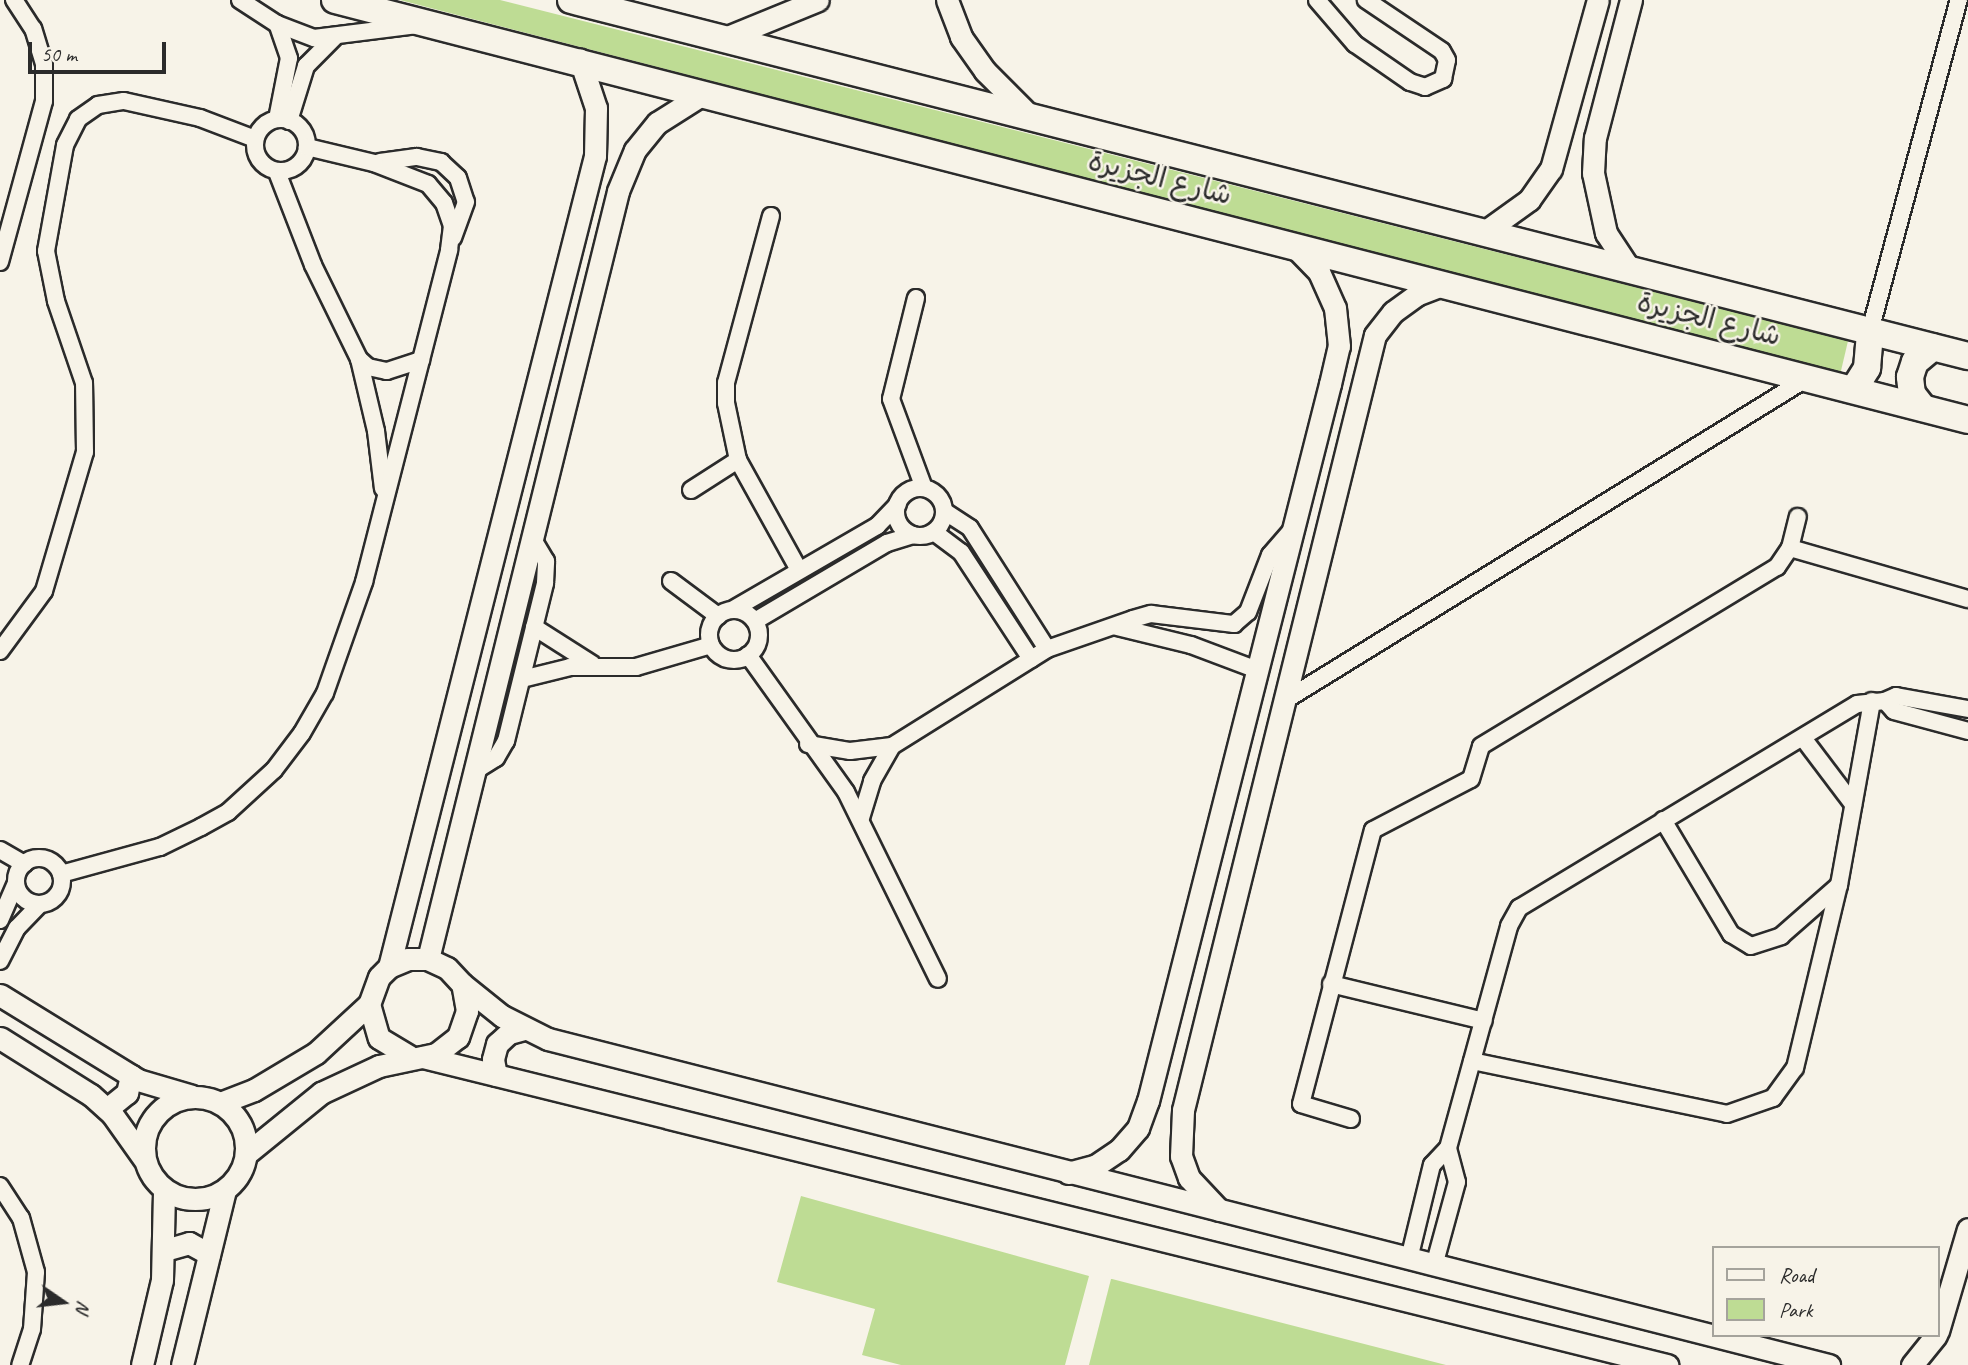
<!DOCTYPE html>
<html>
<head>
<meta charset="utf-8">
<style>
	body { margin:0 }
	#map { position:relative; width:1968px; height:1365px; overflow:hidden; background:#f7f3e8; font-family:Caveat,"Playpen Sans Arabic",sans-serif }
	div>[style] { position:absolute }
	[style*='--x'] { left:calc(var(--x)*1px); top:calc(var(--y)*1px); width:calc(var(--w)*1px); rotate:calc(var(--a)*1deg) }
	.green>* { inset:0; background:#bedc94 }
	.roads { filter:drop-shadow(2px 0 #2b2b2b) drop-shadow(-2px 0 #2b2b2b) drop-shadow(0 2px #2b2b2b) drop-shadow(0 -2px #2b2b2b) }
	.minor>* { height:16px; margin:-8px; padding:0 8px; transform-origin:8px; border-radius:8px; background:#f7f3e8 }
	.minor>.ring { margin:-8px; padding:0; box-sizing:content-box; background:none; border:16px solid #f7f3e8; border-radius:50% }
	.tertiary>* { height:21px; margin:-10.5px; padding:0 10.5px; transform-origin:10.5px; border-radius:10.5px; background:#f7f3e8 }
	.tertiary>.ring { margin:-10.5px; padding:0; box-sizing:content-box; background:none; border:21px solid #f7f3e8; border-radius:50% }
	.primary>* { height:26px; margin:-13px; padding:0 13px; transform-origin:13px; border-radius:13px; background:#f7f3e8 }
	span { translate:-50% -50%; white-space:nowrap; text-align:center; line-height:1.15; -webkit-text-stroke:5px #f7f3e8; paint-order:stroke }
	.street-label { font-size:28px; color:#2b2b2b }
	.legend { position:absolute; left:1712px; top:1246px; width:228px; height:91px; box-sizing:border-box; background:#f7f3e8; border:2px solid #a5a39c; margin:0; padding:9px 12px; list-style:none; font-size:21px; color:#2b2b2b }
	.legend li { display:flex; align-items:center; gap:14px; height:35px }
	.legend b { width:35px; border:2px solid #a5a39c }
	.north { position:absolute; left:28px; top:1267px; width:70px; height:70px; -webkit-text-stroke:5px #f7f3e8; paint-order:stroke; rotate:104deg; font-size:19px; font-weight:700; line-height:28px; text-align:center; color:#2b2b2b }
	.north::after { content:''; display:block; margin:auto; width:24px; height:32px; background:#2b2b2b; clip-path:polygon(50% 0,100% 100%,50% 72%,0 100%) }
	.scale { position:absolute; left:28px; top:42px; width:138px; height:32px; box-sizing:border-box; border:4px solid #2b2b2b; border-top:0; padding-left:9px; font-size:21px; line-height:24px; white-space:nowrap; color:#2b2b2b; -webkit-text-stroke:5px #f7f3e8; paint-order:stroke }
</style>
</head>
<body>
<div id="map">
	<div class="green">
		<div style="clip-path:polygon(400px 0,500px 0,1848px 341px,1840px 375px)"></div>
		<div style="clip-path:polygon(801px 1196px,1089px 1276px,1065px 1365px,901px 1365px,862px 1355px,875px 1309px,777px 1282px)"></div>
		<div style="clip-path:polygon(1111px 1279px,1112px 1279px,1446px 1365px,1089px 1365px)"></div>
	</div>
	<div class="roads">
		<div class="minor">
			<div style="--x:240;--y:0;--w:44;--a:33"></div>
			<div style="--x:277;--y:24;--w:40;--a:21"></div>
			<div style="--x:314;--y:38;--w:106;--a:-7.1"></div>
			<div style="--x:1317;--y:0;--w:58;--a:49.2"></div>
			<div style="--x:1355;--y:44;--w:67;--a:34.6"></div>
			<div style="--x:1410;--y:82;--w:16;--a:18"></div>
			<div style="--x:1425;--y:87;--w:20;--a:-24"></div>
			<div style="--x:1443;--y:79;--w:19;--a:-78"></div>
			<div style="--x:1447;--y:60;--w:10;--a:-119"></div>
			<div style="--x:1442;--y:51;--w:92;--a:-146.1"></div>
			<div class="ring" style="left:255px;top:119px;width:36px;height:36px"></div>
			<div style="--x:277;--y:119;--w:62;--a:-78.9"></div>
			<div style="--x:289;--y:58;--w:36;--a:-109"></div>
			<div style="--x:289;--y:121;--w:58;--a:-72.8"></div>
			<div style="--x:306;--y:66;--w:40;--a:-45"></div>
			<div style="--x:380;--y:162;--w:37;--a:-8"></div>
			<div style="--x:417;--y:157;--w:25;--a:12"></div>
			<div style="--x:441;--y:162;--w:23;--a:43"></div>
			<div style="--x:458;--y:178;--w:25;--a:72"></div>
			<div style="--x:466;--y:202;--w:38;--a:110"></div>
			<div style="--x:277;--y:172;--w:100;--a:68.8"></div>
			<div style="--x:313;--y:265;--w:105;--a:63.9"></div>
			<div style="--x:359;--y:359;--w:74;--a:76.7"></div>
			<div style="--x:376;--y:431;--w:58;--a:83.1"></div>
			<div style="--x:771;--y:216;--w:173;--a:105.1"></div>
			<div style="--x:726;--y:383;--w:20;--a:90"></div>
			<div style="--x:726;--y:403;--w:58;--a:78.1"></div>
			<div style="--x:738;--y:460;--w:126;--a:61"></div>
			<div style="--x:0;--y:262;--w:167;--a:-74.7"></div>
			<div style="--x:44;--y:101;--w:37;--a:-90"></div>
			<div style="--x:44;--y:64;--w:37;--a:-107"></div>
			<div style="--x:33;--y:29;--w:35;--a:-123"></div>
			<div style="--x:916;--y:298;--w:104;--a:103.9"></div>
			<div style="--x:891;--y:399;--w:95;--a:69.7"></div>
			<div style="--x:1870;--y:331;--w:343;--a:-75"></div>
			<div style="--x:359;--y:359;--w:12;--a:42"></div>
			<div style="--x:368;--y:367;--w:19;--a:12"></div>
			<div style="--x:387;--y:371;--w:36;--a:-18"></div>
			<div class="ring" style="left:896px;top:488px;width:32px;height:32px"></div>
			<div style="--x:691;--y:490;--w:56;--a:-32.6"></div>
			<div style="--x:944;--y:511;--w:31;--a:33"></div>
			<div style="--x:970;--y:528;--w:143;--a:57.5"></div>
			<div style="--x:934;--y:532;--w:34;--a:37"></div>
			<div style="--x:961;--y:552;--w:128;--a:56.8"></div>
			<div style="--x:1790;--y:548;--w:185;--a:16"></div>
			<div style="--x:671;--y:581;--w:59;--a:36.7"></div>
			<div style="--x:732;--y:610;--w:168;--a:-30.1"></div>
			<div style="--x:877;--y:526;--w:30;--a:-46"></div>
			<div class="ring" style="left:709px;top:610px;width:34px;height:34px"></div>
			<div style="--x:755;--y:621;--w:153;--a:-30.6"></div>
			<div style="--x:887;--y:543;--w:27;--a:-17"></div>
			<div style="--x:534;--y:627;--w:69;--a:32.5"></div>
			<div style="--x:1117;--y:627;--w:76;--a:13.7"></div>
			<div style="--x:1191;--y:645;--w:68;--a:20.6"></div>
			<div style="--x:0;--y:651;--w:74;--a:-53.7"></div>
			<div style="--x:44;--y:591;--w:145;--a:-73.6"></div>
			<div style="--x:85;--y:452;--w:69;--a:-90.8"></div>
			<div style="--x:84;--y:383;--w:87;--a:-108.9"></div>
			<div style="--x:56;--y:301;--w:51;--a:-101.3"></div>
			<div style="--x:46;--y:251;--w:108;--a:-79.8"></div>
			<div style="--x:65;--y:145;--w:29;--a:-63"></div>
			<div style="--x:78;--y:119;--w:24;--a:-35"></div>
			<div style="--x:98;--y:105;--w:26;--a:-9"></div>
			<div style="--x:124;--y:101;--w:78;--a:12.6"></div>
			<div style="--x:200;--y:118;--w:59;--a:20.9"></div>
			<div style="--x:748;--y:655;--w:168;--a:54.4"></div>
			<div style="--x:846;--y:792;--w:208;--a:63.8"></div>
			<div style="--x:522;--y:679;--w:49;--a:-14"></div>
			<div style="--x:570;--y:667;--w:66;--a:0"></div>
			<div style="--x:636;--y:667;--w:78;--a:-16.3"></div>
			<div style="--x:1284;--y:701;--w:617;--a:-31.68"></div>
			<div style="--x:1968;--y:709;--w:73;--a:-169.8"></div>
			<div style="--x:1896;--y:696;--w:12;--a:156"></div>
			<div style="--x:1885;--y:701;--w:13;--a:48"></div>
			<div style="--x:1894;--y:711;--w:77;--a:15.1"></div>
			<div style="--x:1803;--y:738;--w:83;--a:52.9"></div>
			<div style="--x:808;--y:744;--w:43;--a:9.5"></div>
			<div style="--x:850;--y:751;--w:42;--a:-6.8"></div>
			<div style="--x:892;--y:746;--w:183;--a:-32"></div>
			<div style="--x:1047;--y:649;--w:91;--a:-19.2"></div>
			<div style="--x:1133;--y:619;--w:19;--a:-16"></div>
			<div style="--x:1151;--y:614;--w:84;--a:6.9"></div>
			<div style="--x:1234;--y:624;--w:18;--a:-41"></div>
			<div style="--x:1248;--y:612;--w:61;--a:-68.9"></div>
			<div style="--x:1270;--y:555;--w:35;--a:-49"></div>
			<div style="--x:475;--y:771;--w:25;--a:-32"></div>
			<div style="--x:496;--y:758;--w:20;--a:-60"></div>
			<div style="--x:506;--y:741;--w:163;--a:-76.1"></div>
			<div style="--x:545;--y:583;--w:22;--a:-87"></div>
			<div style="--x:546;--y:561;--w:27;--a:-121"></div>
			<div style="--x:861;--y:818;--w:39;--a:-73"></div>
			<div style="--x:872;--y:781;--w:40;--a:-60.3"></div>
			<div style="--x:1663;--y:820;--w:133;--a:59.2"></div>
			<div style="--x:1731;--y:934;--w:23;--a:31"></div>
			<div style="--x:1751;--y:946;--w:32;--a:-18"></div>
			<div style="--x:1781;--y:936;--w:77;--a:-41.3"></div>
			<div style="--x:0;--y:850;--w:28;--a:30"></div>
			<div class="ring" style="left:16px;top:858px;width:30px;height:30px"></div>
			<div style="--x:61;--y:874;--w:103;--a:-15.3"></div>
			<div style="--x:160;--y:847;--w:46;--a:-26"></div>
			<div style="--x:201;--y:827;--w:31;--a:-29"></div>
			<div style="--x:228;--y:812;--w:62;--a:-42.4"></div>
			<div style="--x:274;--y:770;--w:46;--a:-52.9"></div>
			<div style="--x:302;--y:733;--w:46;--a:-60.1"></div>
			<div style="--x:325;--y:693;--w:118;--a:-70.6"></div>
			<div style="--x:364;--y:582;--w:343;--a:-75.6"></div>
			<div style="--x:449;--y:250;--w:24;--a:-83"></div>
			<div style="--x:452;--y:226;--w:24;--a:-109"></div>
			<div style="--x:444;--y:203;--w:25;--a:-130"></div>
			<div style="--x:428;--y:184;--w:58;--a:-158.7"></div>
			<div style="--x:374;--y:163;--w:69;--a:-166.6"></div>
			<div style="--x:0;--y:920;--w:40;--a:-66.6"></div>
			<div style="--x:0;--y:961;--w:37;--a:-63"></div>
			<div style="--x:17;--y:928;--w:33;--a:-46"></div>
			<div style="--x:1331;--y:984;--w:157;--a:13.6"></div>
			<div style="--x:1472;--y:1061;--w:260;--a:11.7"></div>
			<div style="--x:1727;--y:1114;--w:49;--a:-19.2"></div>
			<div style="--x:1773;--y:1098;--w:37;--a:-54"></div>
			<div style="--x:1795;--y:1068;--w:188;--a:-76.5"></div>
			<div style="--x:1839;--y:885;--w:187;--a:-79.8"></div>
			<div style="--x:1351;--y:1119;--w:52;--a:-163.3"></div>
			<div style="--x:1301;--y:1104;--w:283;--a:-75.3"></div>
			<div style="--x:1373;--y:830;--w:110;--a:-27.5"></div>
			<div style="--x:1471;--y:779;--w:34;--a:-73"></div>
			<div style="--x:1481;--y:746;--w:346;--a:-31.2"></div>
			<div style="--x:1777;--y:567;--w:23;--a:-56"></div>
			<div style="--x:1790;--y:548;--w:32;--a:-76"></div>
			<div style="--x:0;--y:1186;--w:38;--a:57"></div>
			<div style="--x:21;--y:1218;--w:56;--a:74.5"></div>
			<div style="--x:36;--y:1272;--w:57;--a:94"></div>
			<div style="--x:32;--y:1329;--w:38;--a:108"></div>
			<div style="--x:1409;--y:1259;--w:97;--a:-76.3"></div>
			<div style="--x:1432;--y:1165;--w:23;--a:-47"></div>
			<div style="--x:1448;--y:1148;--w:230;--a:-74.6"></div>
			<div style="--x:1509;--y:926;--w:21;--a:-61"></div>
			<div style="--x:1519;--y:908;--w:395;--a:-31.1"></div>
			<div style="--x:1857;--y:704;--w:28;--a:-6"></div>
			<div style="--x:1434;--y:1266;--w:87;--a:-74.7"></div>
			<div style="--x:1457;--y:1182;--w:35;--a:-105"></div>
		</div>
		<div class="tertiary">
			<div style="--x:947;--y:0;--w:40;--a:69"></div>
			<div style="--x:961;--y:37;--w:42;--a:54.8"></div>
			<div style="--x:985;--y:71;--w:66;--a:45"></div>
			<div style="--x:725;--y:38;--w:100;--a:-22.2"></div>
			<div style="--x:1483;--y:233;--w:57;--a:-35.7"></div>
			<div style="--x:1529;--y:200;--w:38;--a:-55"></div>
			<div style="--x:1551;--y:169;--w:175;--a:-74.5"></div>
			<div style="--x:1629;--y:268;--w:42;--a:-123.3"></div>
			<div style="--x:1606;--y:233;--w:61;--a:-102.2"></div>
			<div style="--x:1593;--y:173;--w:35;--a:-87"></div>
			<div style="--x:1595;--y:138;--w:143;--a:-75.4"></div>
			<div style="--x:428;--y:959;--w:791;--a:-76.1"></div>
			<div style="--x:618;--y:191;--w:44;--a:-67.5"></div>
			<div style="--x:635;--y:150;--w:35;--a:-51"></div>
			<div style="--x:657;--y:123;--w:54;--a:-32.2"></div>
			<div style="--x:389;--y:967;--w:837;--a:-75.75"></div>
			<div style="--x:595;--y:156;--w:48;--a:-88.8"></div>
			<div style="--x:596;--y:108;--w:51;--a:-108.4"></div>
			<div style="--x:462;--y:984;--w:51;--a:38.7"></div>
			<div style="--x:502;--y:1016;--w:51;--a:26.6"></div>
			<div style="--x:548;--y:1039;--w:1322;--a:14.28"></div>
			<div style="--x:0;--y:995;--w:162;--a:31.6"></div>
			<div style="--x:138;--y:1080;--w:56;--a:16.5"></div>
			<div style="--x:0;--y:1038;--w:107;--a:32.1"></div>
			<div style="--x:91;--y:1095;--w:28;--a:42"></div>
			<div style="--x:112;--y:1114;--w:55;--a:54.6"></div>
			<div style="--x:423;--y:1057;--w:1282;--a:13.91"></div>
			<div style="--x:496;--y:1075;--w:16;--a:-101"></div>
			<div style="--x:493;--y:1059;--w:16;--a:-75"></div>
			<div style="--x:497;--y:1044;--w:16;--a:-43"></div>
			<div style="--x:509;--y:1033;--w:16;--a:-15"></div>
			<div class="ring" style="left:144px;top:1097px;width:81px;height:81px"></div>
			<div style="--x:220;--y:1103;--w:36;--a:-21"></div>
			<div style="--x:254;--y:1090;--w:72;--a:-30.8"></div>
			<div style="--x:316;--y:1053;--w:72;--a:-42.8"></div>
			<div style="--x:107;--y:1109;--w:26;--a:-39"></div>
			<div style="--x:127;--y:1093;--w:18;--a:-77"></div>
			<div style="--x:246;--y:1154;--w:97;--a:-39.1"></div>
			<div style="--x:321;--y:1093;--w:64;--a:-25"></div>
			<div style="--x:379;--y:1066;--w:58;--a:-11.9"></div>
			<div style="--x:436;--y:1054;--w:28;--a:-38"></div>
			<div style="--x:458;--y:1037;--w:28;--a:-71"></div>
			<div style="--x:467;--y:1011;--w:27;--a:-100"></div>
			<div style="--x:462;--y:984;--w:22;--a:-133"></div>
			<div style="--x:447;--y:968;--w:21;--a:-155"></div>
			<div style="--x:428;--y:959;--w:20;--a:180"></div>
			<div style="--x:408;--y:959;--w:21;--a:157"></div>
			<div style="--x:389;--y:967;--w:14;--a:135"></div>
			<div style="--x:379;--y:977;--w:29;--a:110"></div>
			<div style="--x:369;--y:1004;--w:35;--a:74"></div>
			<div style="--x:379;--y:1038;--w:35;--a:31"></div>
			<div style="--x:1068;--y:1173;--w:28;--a:-15"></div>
			<div style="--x:1095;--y:1166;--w:29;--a:-34"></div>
			<div style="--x:1119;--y:1150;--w:29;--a:-49"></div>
			<div style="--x:1138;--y:1128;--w:29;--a:-70"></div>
			<div style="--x:1148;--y:1101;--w:740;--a:-75.76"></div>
			<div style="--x:1330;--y:384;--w:39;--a:-77"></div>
			<div style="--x:1339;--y:346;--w:38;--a:-96"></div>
			<div style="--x:1335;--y:308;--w:39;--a:-114"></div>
			<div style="--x:1319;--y:272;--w:36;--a:-134"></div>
			<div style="--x:1219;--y:1210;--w:44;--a:-133.2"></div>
			<div style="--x:1189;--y:1178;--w:23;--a:-110"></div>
			<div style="--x:1181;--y:1156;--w:46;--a:-87.5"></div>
			<div style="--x:1183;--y:1110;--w:798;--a:-76.09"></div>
			<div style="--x:1375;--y:335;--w:29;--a:-52"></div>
			<div style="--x:1393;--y:312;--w:29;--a:-36"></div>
			<div style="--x:1416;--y:295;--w:30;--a:-21"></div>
			<div style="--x:165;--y:1250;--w:25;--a:-16"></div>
			<div style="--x:189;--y:1243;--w:23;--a:29"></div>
			<div style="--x:1938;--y:1331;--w:106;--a:-73.6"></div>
			<div style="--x:142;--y:1365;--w:87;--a:-76.8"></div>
			<div style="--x:162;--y:1280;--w:90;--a:-88.7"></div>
			<div style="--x:182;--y:1365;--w:180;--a:-76.2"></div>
			<div style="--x:1912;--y:1365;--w:38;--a:-51"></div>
		</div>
		<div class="primary">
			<div style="--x:335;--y:0;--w:1686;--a:14.42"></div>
			<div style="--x:571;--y:0;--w:1442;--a:14.3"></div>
			<div style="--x:1854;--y:389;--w:25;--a:-58"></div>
			<div style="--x:1867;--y:368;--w:37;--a:-85"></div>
			<div style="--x:1923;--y:408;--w:18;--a:-128"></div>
			<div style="--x:1912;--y:394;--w:17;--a:-97"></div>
			<div style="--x:1910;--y:377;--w:16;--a:-72"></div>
			<div style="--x:1915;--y:362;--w:23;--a:-40"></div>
		</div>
	</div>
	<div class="street-label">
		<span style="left:1160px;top:178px;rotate:14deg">شارع الجزيرة</span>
		<span style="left:1709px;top:319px;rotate:14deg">شارع الجزيرة</span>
	</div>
	<ul class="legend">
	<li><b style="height:9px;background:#f7f3e8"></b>Road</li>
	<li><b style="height:19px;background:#bedc94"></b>Park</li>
	</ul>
	<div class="north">N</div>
	<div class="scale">50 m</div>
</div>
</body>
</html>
